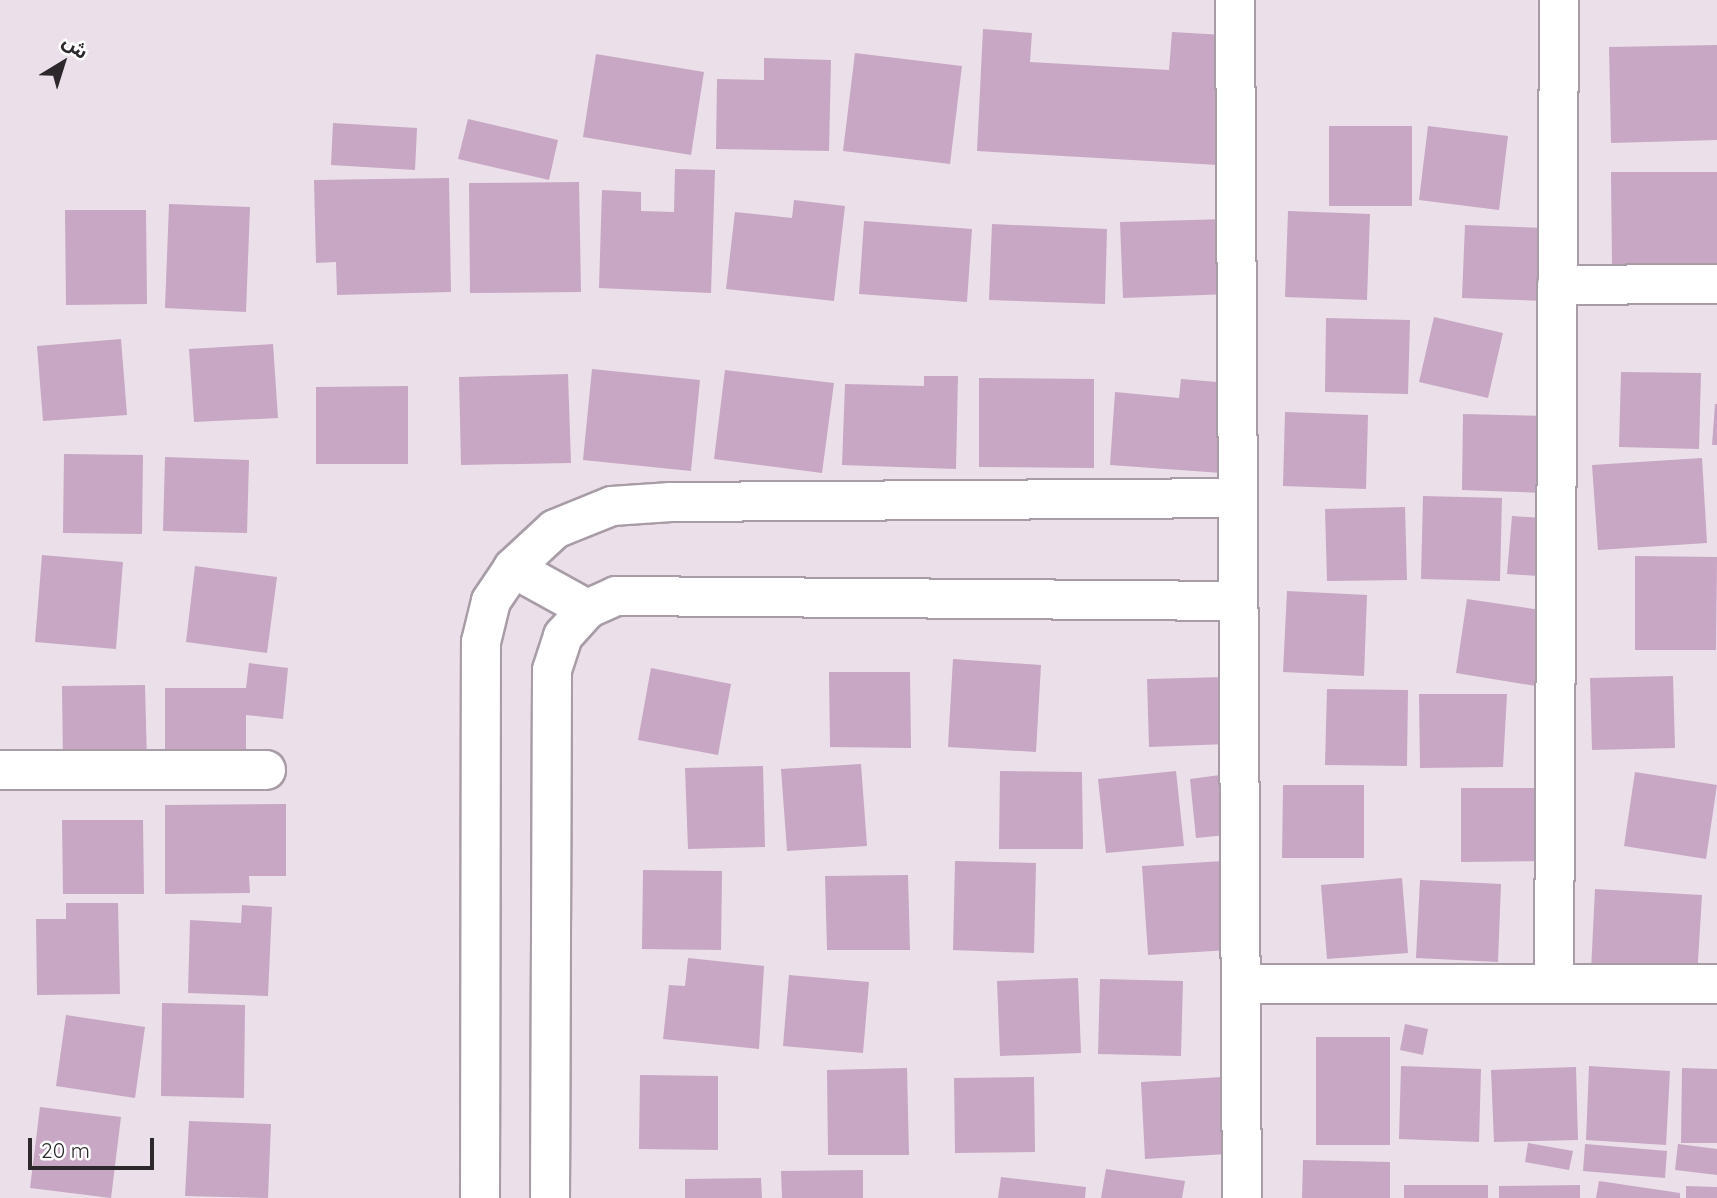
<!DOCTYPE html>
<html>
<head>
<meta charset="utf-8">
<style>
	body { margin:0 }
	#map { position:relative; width:1717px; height:1198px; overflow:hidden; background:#ebdfe9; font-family:Quicksand,"Noto Sans Arabic",sans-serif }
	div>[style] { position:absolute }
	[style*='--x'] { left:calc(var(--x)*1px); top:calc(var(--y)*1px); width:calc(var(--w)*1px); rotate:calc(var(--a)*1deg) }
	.building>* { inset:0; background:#c7a7c3 }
	.roads { filter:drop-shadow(2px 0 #a89da7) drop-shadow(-2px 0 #a89da7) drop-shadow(0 2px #a89da7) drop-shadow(0 -2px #a89da7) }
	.street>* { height:38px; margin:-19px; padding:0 19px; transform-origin:19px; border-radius:19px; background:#fff }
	span { translate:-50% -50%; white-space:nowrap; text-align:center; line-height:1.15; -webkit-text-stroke:6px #fff; paint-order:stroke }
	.north { position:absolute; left:28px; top:28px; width:70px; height:70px; -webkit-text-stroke:5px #fff; paint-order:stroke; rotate:38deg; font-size:19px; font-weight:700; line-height:28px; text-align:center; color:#2c282c }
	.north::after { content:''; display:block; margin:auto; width:24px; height:32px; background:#2c282c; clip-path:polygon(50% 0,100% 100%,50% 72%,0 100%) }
	.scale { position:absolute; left:28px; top:1138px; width:126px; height:32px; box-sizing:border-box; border:4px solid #2c282c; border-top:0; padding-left:9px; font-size:21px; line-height:24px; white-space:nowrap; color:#2c282c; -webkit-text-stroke:5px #fff; paint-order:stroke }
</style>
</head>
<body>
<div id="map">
	<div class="building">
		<div style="clip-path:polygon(983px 29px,1032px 33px,1030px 62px,1169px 70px,1172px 32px,1224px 35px,1218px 165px,977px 151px)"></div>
		<div style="clip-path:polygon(1717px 45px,1717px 140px,1611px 143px,1609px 47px)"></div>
		<div style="clip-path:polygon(855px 53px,962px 66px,950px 164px,843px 151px)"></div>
		<div style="clip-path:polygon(596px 54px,704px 72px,691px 155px,583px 137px)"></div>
		<div style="clip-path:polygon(764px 58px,831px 60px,829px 151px,716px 149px,717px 79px,764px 80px)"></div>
		<div style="clip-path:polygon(468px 119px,558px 140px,549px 180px,458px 159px)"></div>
		<div style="clip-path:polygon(333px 123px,417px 128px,415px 170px,331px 165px)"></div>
		<div style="clip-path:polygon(1329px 126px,1412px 126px,1412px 206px,1329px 206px)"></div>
		<div style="clip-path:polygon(1428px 126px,1508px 136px,1499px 210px,1419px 200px)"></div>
		<div style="clip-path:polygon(675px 169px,715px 170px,711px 293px,599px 288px,602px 190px,641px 192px,641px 211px,674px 212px)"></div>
		<div style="clip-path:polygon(1611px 172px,1717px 172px,1717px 265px,1612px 265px)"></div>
		<div style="clip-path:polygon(449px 178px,451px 292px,337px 295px,336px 262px,316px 263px,314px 180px)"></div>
		<div style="clip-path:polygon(579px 182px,581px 292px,470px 293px,469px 183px)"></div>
		<div style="clip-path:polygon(794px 200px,845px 206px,834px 301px,726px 289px,735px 212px,792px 218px)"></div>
		<div style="clip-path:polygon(169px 204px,250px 207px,246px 312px,165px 308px)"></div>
		<div style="clip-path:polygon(65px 210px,146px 210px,147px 304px,66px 305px)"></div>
		<div style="clip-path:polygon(1288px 211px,1370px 214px,1367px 300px,1285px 297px)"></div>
		<div style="clip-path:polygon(1227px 219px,1230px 294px,1123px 298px,1120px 222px)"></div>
		<div style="clip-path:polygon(864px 221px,972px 229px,967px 302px,859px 294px)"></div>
		<div style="clip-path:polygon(992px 224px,1107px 229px,1105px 304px,989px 300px)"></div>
		<div style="clip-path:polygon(1465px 225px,1547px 228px,1545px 301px,1462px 298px)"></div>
		<div style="clip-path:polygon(1434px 317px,1503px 333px,1488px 398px,1419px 382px)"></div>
		<div style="clip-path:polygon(1326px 318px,1410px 320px,1408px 394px,1325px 392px)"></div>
		<div style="clip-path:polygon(121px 339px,127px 415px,43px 421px,37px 346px)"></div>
		<div style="clip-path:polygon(273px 344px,278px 418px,194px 422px,189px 349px)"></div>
		<div style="clip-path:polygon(592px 369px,700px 380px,691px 471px,583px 460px)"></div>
		<div style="clip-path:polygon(725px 370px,834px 383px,822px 473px,714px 459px)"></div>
		<div style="clip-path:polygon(1621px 372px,1701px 373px,1699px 449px,1619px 447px)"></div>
		<div style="clip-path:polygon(568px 374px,571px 463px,461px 465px,459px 377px)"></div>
		<div style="clip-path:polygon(924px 376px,958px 376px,956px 469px,842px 465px,845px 384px,924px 386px)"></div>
		<div style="clip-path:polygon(979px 378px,1094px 379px,1094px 468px,979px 467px)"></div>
		<div style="clip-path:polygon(1181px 379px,1229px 383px,1222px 473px,1110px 465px,1115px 392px,1179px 398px)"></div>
		<div style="clip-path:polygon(408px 386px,408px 464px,316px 464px,316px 387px)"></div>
		<div style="clip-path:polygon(1715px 404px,1717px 404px,1717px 445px,1712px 445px)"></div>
		<div style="clip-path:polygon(1285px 412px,1368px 415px,1366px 489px,1283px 486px)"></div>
		<div style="clip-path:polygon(1463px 414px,1545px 416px,1543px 493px,1462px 490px)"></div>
		<div style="clip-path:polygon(64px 454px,143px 455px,142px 534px,63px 533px)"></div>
		<div style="clip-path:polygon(165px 457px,249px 460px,247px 533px,163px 531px)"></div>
		<div style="clip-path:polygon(1702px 458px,1707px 543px,1598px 550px,1592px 465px)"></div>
		<div style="clip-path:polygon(1423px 496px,1502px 498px,1500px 581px,1421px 579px)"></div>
		<div style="clip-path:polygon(1405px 507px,1407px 580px,1327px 581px,1325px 509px)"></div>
		<div style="clip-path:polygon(1512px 516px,1543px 518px,1538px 576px,1507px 574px)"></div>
		<div style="clip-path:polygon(42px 555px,123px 562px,116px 649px,35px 642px)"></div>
		<div style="clip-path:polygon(1635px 556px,1717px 557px,1716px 650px,1635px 650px)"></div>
		<div style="clip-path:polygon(195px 566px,277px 577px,267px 653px,186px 642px)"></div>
		<div style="clip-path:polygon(1287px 591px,1367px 595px,1364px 676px,1283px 672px)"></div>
		<div style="clip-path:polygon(1467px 599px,1547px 611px,1536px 686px,1456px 673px)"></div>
		<div style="clip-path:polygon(953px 659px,1041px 665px,1036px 752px,948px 747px)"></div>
		<div style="clip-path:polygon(249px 663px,288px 668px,283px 719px,246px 715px,246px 762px,165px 762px,165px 688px,246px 688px)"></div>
		<div style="clip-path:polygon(651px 668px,731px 684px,718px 755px,638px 740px)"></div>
		<div style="clip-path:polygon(829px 672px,910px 672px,911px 748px,830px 747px)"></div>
		<div style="clip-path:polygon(1673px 676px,1675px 748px,1592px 750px,1590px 678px)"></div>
		<div style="clip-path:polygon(1225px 677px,1227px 744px,1149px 747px,1147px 679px)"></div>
		<div style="clip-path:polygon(145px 685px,147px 763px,63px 764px,62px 686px)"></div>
		<div style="clip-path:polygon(1327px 689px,1408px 690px,1407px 766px,1325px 765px)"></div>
		<div style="clip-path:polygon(1419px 694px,1507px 694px,1503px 767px,1420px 768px)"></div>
		<div style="clip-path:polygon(861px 764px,867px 846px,787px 851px,781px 769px)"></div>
		<div style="clip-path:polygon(763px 766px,765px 847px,688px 849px,685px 768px)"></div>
		<div style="clip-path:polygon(1000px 771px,1082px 772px,1083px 849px,999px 849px)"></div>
		<div style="clip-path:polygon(1176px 771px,1184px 846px,1106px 853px,1098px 779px)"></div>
		<div style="clip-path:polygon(1635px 772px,1717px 785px,1706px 859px,1624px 846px)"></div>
		<div style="clip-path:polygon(1220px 775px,1226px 835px,1196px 838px,1190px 779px)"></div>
		<div style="clip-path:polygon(1283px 785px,1364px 785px,1364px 858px,1282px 858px)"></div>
		<div style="clip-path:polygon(1461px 788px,1541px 788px,1542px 861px,1461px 862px)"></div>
		<div style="clip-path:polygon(286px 804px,286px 876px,249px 876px,250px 893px,165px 894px,165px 805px)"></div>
		<div style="clip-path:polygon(62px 820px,143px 820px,144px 894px,63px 894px)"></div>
		<div style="clip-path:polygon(955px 861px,1036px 863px,1034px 953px,953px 950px)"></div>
		<div style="clip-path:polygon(1223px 861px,1229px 950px,1148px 955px,1142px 866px)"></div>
		<div style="clip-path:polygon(643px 870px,722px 871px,721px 950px,642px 949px)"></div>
		<div style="clip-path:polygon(908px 875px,910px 950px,827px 950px,825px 876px)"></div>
		<div style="clip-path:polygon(1402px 878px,1408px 953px,1327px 959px,1321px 885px)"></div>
		<div style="clip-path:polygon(1420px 880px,1501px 884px,1498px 962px,1416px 958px)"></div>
		<div style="clip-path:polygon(1595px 889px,1702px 895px,1697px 978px,1591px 971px)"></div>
		<div style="clip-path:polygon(66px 903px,118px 903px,120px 994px,37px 995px,36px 919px,66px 919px)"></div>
		<div style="clip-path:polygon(242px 905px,272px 907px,268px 996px,188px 993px,190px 920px,241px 923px)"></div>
		<div style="clip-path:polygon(688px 958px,764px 966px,759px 1049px,663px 1039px,669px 985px,685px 986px)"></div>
		<div style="clip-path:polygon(789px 975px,869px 982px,863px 1053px,783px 1046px)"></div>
		<div style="clip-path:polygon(1078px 978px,1081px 1053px,1000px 1056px,997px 981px)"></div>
		<div style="clip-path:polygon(1100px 979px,1183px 981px,1181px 1056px,1098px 1054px)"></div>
		<div style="clip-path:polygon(162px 1003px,245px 1005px,244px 1098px,161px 1096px)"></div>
		<div style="clip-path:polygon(66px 1015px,145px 1027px,135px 1098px,56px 1086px)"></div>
		<div style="clip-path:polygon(1405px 1024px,1428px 1029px,1423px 1055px,1400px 1050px)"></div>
		<div style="clip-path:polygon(1316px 1037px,1390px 1037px,1390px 1145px,1316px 1145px)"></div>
		<div style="clip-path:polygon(1401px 1066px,1481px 1069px,1479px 1142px,1399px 1139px)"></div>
		<div style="clip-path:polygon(1589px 1066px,1670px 1071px,1666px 1145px,1586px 1140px)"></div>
		<div style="clip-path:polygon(1576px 1067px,1578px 1140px,1494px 1142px,1491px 1070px)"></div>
		<div style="clip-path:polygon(907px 1068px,909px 1155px,828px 1155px,827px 1070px)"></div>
		<div style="clip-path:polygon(1682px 1068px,1717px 1069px,1717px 1143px,1681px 1143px)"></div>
		<div style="clip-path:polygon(640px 1075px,718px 1076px,718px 1150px,639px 1149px)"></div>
		<div style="clip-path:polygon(1034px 1077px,1035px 1152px,955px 1153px,954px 1078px)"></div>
		<div style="clip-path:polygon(1222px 1077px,1227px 1154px,1145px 1159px,1141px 1082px)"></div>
		<div style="clip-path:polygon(40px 1107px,121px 1117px,111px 1198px,30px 1188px)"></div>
		<div style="clip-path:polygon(189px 1121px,271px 1124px,268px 1198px,185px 1196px)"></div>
		<div style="clip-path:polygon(1528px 1143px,1573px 1151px,1569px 1170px,1525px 1162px)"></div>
		<div style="clip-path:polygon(1585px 1144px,1667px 1151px,1665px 1178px,1583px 1171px)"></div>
		<div style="clip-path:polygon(1678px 1144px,1717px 1149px,1717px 1175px,1675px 1170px)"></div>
		<div style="clip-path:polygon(1303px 1160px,1390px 1162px,1390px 1198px,1302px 1198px)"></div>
		<div style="clip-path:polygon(1106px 1169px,1185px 1181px,1182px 1198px,1101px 1198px)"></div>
		<div style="clip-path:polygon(863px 1170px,863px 1198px,782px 1198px,781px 1171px)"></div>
		<div style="clip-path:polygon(1001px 1177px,1086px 1187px,1085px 1198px,998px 1198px)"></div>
		<div style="clip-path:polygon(761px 1178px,762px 1198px,685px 1198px,685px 1179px)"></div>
		<div style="clip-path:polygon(1599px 1181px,1680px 1193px,1680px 1198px,1596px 1198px)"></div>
		<div style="clip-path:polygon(1404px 1185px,1488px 1185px,1488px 1198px,1404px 1198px)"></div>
		<div style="clip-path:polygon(1580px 1185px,1580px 1198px,1499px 1198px,1499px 1186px)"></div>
		<div style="clip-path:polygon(1686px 1186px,1717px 1187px,1717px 1198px,1686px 1198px)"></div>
	</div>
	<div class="roads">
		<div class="street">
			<div style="--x:1235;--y:0;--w:1198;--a:89.67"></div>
			<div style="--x:1557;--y:285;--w:160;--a:-0.4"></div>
			<div style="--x:513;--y:568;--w:85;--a:29"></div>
			<div style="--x:0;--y:770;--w:266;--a:0"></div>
			<div style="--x:1554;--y:983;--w:983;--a:-89.71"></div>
			<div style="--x:1241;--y:984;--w:476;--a:0"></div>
			<div style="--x:480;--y:1198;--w:556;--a:-89.9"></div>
			<div style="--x:481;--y:642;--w:42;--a:-76.3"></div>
			<div style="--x:491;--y:601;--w:40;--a:-56"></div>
			<div style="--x:513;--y:568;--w:57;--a:-42.9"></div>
			<div style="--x:555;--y:529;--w:61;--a:-22"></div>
			<div style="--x:612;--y:506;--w:59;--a:-3.9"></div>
			<div style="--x:671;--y:502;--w:567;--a:-0.4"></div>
			<div style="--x:550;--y:1198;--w:528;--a:-89.78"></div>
			<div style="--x:552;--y:670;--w:36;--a:-72"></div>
			<div style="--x:563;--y:636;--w:36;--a:-48"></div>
			<div style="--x:587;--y:609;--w:32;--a:-24"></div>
			<div style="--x:616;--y:596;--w:622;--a:0.46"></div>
		</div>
	</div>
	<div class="north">ش</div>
	<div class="scale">20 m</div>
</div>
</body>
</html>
